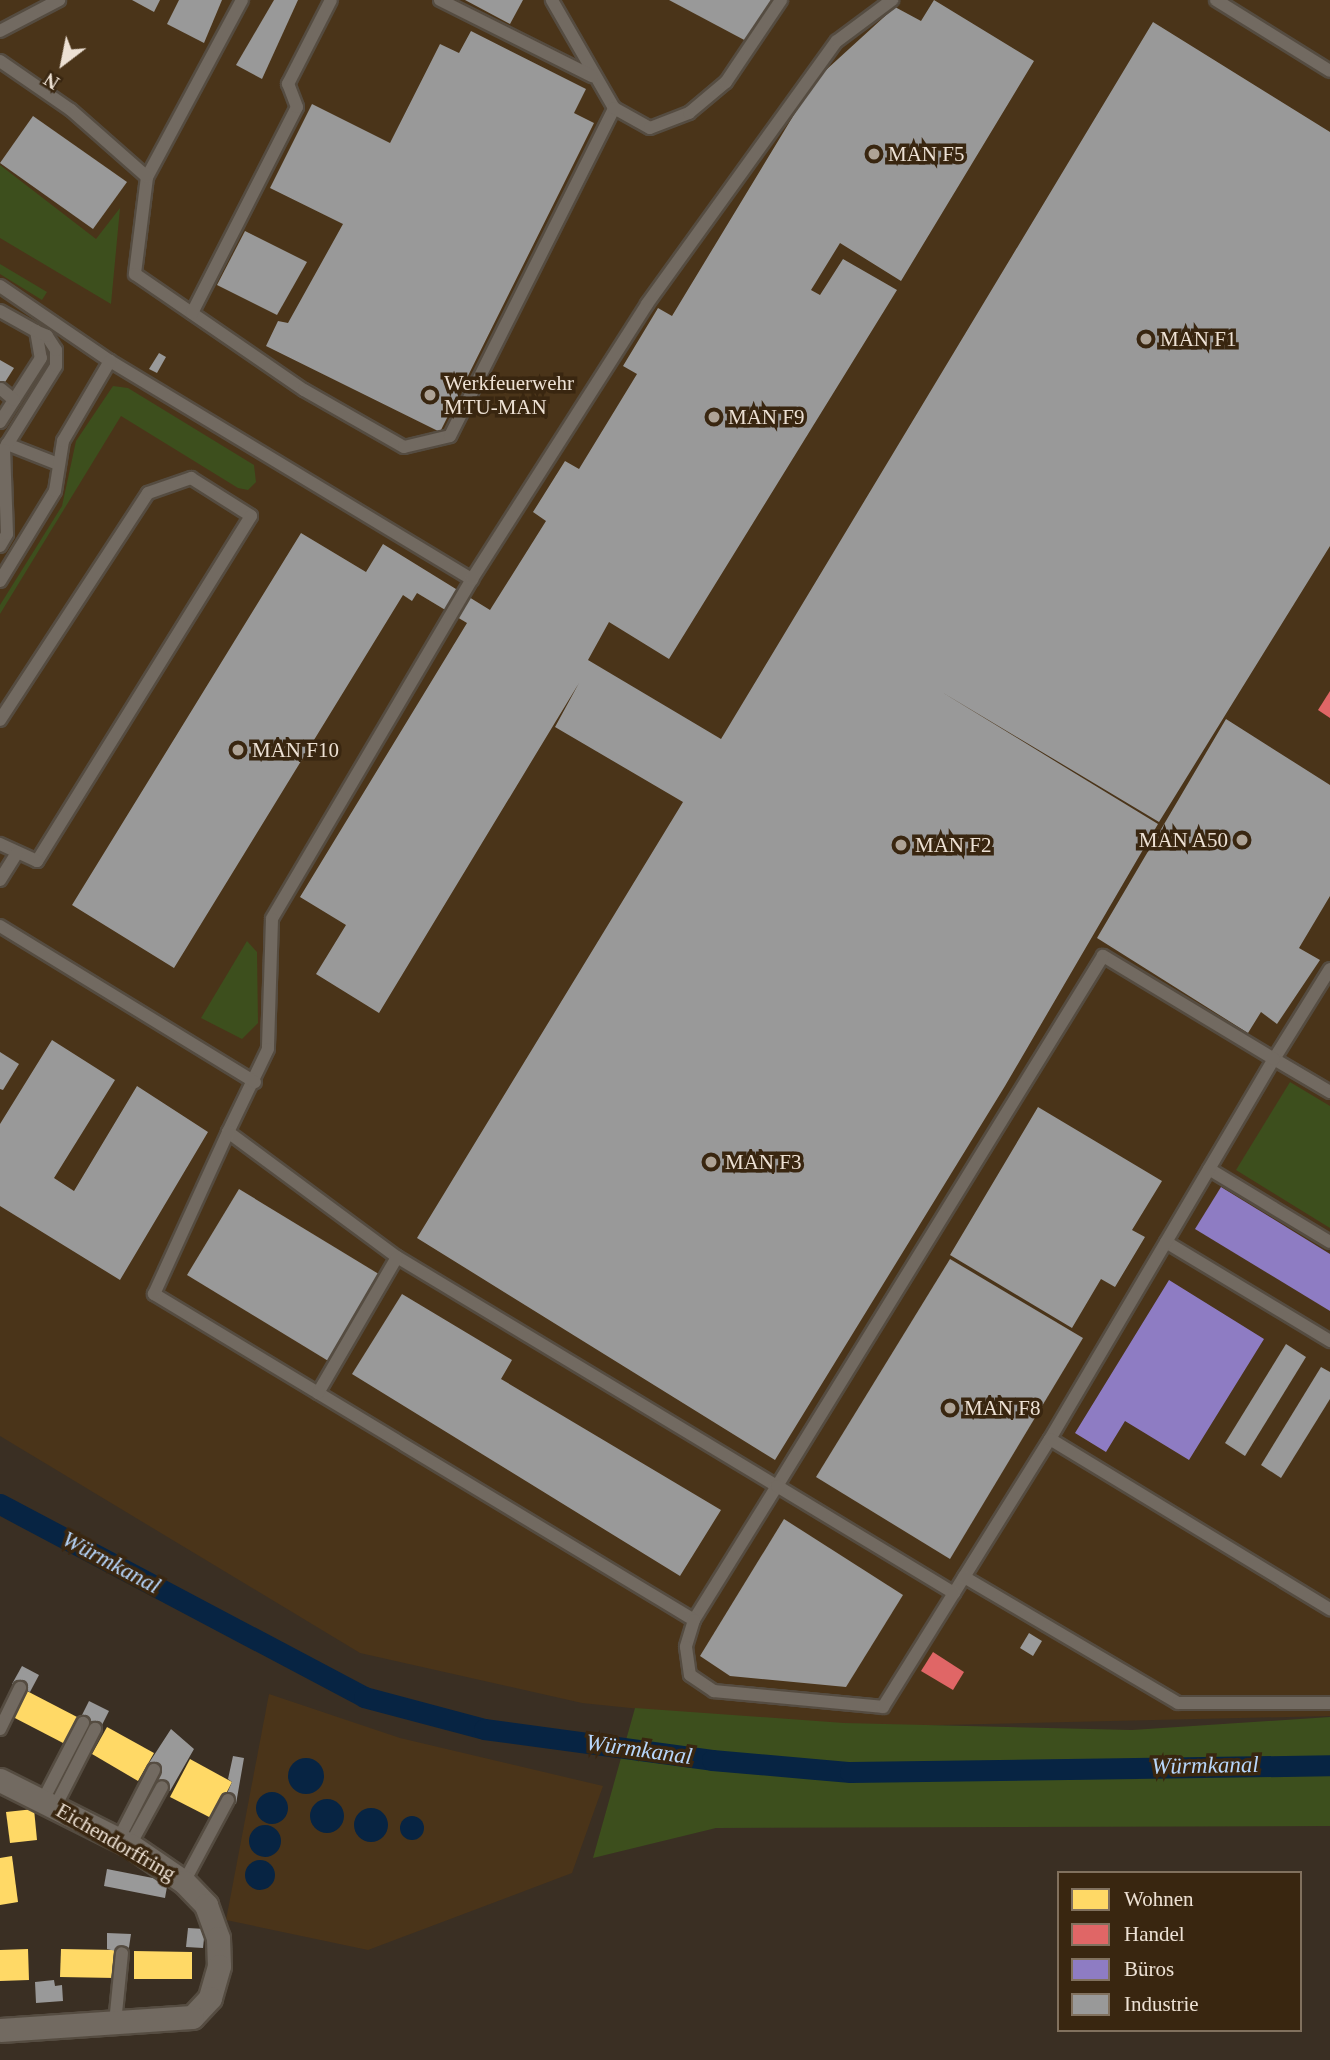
<!DOCTYPE html>
<html>
<head>
<meta charset="utf-8">
<style>
	body { margin:0 }
	#map { position:relative; width:1330px; height:2060px; overflow:hidden; background:#3a2f23; font-family:Georgia,serif }
	div>[style] { position:absolute }
	[style*='--x'] { left:calc(var(--x)*1px); top:calc(var(--y)*1px); width:calc(var(--w)*1px); rotate:calc(var(--a)*1deg) }
	.built>* { inset:0; background:#4a3419 }
	.green>* { inset:0; background:#3d4f1d }
	.water>* { inset:0; background:#072443 }
	.round { border-radius:50% }
	.homes>* { inset:0; background:#ffd966 }
	.shops>* { inset:0; background:#e06666 }
	.offices>* { inset:0; background:#8e7cc3 }
	.industry>* { inset:0; background:#999 }
	.canal>* { height:21px; margin:-10.5px; padding:0 10.5px; transform-origin:10.5px; border-radius:10.5px; background:#072443 }
	.roads { filter:drop-shadow(2px 0 #554c41) drop-shadow(-2px 0 #554c41) drop-shadow(0 2px #554c41) drop-shadow(0 -2px #554c41) }
	.service>* { height:12px; margin:-6px; padding:0 6px; transform-origin:6px; border-radius:6px; background:#726a61 }
	.minor>* { height:23px; margin:-11.5px; padding:0 11.5px; transform-origin:11.5px; border-radius:11.5px; background:#726a61 }
	.dots>* { width:19px; height:19px; translate:-50% -50%; box-sizing:border-box; border:4px solid #392610; border-radius:50% }
	span { translate:-50% -50%; white-space:nowrap; text-align:center; line-height:1.15; -webkit-text-stroke:7px #392610; paint-order:stroke }
	.poi-label { font-size:21px; color:#ede1d4 }
	.left { translate:0 -50%; text-align:left }
	.right { translate:-100% -50%; text-align:right }
	.street-label { font-size:21px; color:#ede1d4 }
	.water-label { font-size:23px; color:#b7d6fb; font-style:italic }
	.legend { position:absolute; left:1057px; top:1871px; width:245px; height:161px; box-sizing:border-box; background:#392610; border:2px solid #81715e; margin:0; padding:9px 12px; list-style:none; font-size:21px; color:#ede1d4 }
	.legend li { display:flex; align-items:center; gap:14px; height:35px }
	.legend b { width:35px; border:2px solid #81715e }
	.north { position:absolute; left:28px; top:28px; width:70px; height:70px; -webkit-text-stroke:5px #392610; paint-order:stroke; rotate:212deg; font-size:19px; font-weight:700; line-height:28px; text-align:center; color:#ede1d4 }
	.north::after { content:''; display:block; margin:auto; width:24px; height:32px; background:#ede1d4; clip-path:polygon(50% 0,100% 100%,50% 72%,0 100%) }
</style>
</head>
<body>
<div id="map">
	<div class="built">
		<div style="clip-path:polygon(0 0,1330px 0,1330px 1716px,897px 1726px,737px 1719px,582px 1703px,360px 1653px,0 1436px)"></div>
		<div style="clip-path:polygon(269px 1694px,400px 1738px,603px 1786px,572px 1873px,368px 1950px,226px 1920px)"></div>
	</div>
	<div class="green">
		<div style="clip-path:polygon(0 165px,96px 239px,120px 208px,111px 304px,0 238px)"></div>
		<div style="clip-path:polygon(0 264px,47px 292px,42px 300px,0 274px)"></div>
		<div style="clip-path:polygon(113px 386px,128px 388px,254px 465px,256px 482px,248px 490px,238px 488px,121px 416px,0 614px,0 605px,62px 506px,76px 441px)"></div>
		<div style="clip-path:polygon(247px 941px,257px 952px,258px 1023px,242px 1039px,201px 1018px)"></div>
		<div style="clip-path:polygon(1290px 1082px,1330px 1106px,1330px 1228px,1236px 1170px)"></div>
		<div style="clip-path:polygon(635px 1708px,844px 1723px,1132px 1730px,1330px 1717px,1330px 1826px,716px 1828px,593px 1858px)"></div>
	</div>
	<div class="water">
		<div class="round" style="left:288px;top:1758px;width:36px;height:36px"></div>
		<div class="round" style="left:256px;top:1792px;width:32px;height:32px"></div>
		<div class="round" style="left:310px;top:1799px;width:34px;height:34px"></div>
		<div class="round" style="left:354px;top:1808px;width:34px;height:34px"></div>
		<div class="round" style="left:400px;top:1816px;width:24px;height:24px"></div>
		<div class="round" style="left:249px;top:1825px;width:32px;height:32px"></div>
		<div class="round" style="left:245px;top:1860px;width:30px;height:30px"></div>
	</div>
	<div class="homes">
		<div style="clip-path:polygon(25px 1690px,79px 1718px,65px 1744px,11px 1716px)"></div>
		<div style="clip-path:polygon(107px 1727px,154px 1753px,138px 1781px,92px 1754px)"></div>
		<div style="clip-path:polygon(190px 1759px,232px 1782px,213px 1819px,170px 1797px)"></div>
		<div style="clip-path:polygon(34px 1809px,37px 1840px,10px 1843px,6px 1812px)"></div>
		<div style="clip-path:polygon(12px 1856px,18px 1902px,0 1905px,0 1858px)"></div>
		<div style="clip-path:polygon(28px 1949px,29px 1980px,0 1981px,0 1950px)"></div>
		<div style="clip-path:polygon(61px 1949px,116px 1950px,115px 1978px,60px 1977px)"></div>
		<div style="clip-path:polygon(134px 1951px,192px 1952px,192px 1979px,134px 1979px)"></div>
	</div>
	<div class="shops">
		<div style="clip-path:polygon(1330px 691px,1330px 718px,1318px 710px)"></div>
		<div style="clip-path:polygon(933px 1652px,964px 1672px,953px 1690px,921px 1671px)"></div>
	</div>
	<div class="offices">
		<div style="clip-path:polygon(1221px 1187px,1330px 1254px,1330px 1311px,1195px 1229px)"></div>
		<div style="clip-path:polygon(1169px 1280px,1264px 1339px,1189px 1460px,1125px 1421px,1106px 1452px,1075px 1433px)"></div>
	</div>
	<div class="industry">
		<div style="clip-path:polygon(132px 0,160px 0,154px 12px)"></div>
		<div style="clip-path:polygon(179px 0,222px 0,204px 43px,167px 24px)"></div>
		<div style="clip-path:polygon(274px 0,298px 0,262px 79px,236px 65px)"></div>
		<div style="clip-path:polygon(465px 0,523px 0,510px 24px)"></div>
		<div style="clip-path:polygon(669px 0,772px 0,748px 42px)"></div>
		<div style="clip-path:polygon(934px 0,1034px 61px,901px 281px,840px 243px,816px 282px,811px 290px,820px 295px,843px 259px,897px 290px,669px 659px,609px 622px,588px 660px,721px 739px,1153px 22px,1330px 132px,1330px 546px,1159px 822px,940px 691px,1158px 824px,1005px 1086px,775px 1460px,417px 1238px,683px 802px,555px 727px,579px 683px,379px 1013px,316px 974px,346px 925px,300px 897px,467px 623px,417px 593px,412px 601px,403px 595px,174px 968px,72px 905px,301px 533px,366px 572px,383px 544px,490px 610px,546px 521px,533px 512px,565px 461px,579px 469px,637px 374px,623px 366px,658px 308px,672px 316px,815px 80px,895px 7px,921px 21px)"></div>
		<div style="clip-path:polygon(471px 31px,586px 89px,574px 113px,594px 123px,440px 432px,266px 346px,278px 321px,288px 323px,343px 224px,270px 188px,312px 104px,390px 143px,440px 44px,459px 53px)"></div>
		<div style="clip-path:polygon(33px 116px,127px 182px,93px 229px,0 163px)"></div>
		<div style="clip-path:polygon(245px 231px,307px 262px,277px 315px,217px 285px)"></div>
		<div style="clip-path:polygon(159px 353px,166px 357px,157px 373px,149px 369px)"></div>
		<div style="clip-path:polygon(0 360px,14px 368px,0 390px)"></div>
		<div style="clip-path:polygon(1226px 719px,1330px 785px,1330px 896px,1299px 948px,1320px 960px,1277px 1024px,1261px 1012px,1248px 1033px,1097px 938px)"></div>
		<div style="clip-path:polygon(52px 1040px,115px 1080px,54px 1178px,74px 1191px,137px 1086px,208px 1132px,120px 1280px,0 1206px,0 1124px)"></div>
		<div style="clip-path:polygon(0 1052px,19px 1064px,3px 1090px,0 1089px)"></div>
		<div style="clip-path:polygon(1038px 1107px,1162px 1181px,1132px 1230px,1145px 1237px,1115px 1287px,1101px 1279px,1072px 1328px,950px 1255px)"></div>
		<div style="clip-path:polygon(239px 1189px,382px 1276px,330px 1362px,187px 1275px)"></div>
		<div style="clip-path:polygon(950px 1259px,1083px 1338px,950px 1559px,816px 1477px)"></div>
		<div style="clip-path:polygon(402px 1294px,512px 1360px,501px 1379px,721px 1510px,680px 1576px,352px 1374px)"></div>
		<div style="clip-path:polygon(1286px 1344px,1306px 1357px,1245px 1456px,1225px 1443px)"></div>
		<div style="clip-path:polygon(1321px 1367px,1330px 1372px,1330px 1399px,1281px 1478px,1261px 1465px)"></div>
		<div style="clip-path:polygon(784px 1519px,903px 1595px,846px 1687px,730px 1676px,700px 1656px)"></div>
		<div style="clip-path:polygon(1029px 1633px,1042px 1641px,1033px 1656px,1020px 1648px)"></div>
		<div style="clip-path:polygon(22px 1666px,39px 1675px,30px 1692px,12px 1684px)"></div>
		<div style="clip-path:polygon(89px 1701px,109px 1711px,99px 1731px,79px 1721px)"></div>
		<div style="clip-path:polygon(171px 1729px,194px 1749px,170px 1791px,154px 1783px,159px 1773px,147px 1766px)"></div>
		<div style="clip-path:polygon(233px 1756px,244px 1758px,236px 1804px,225px 1798px,232px 1782px,228px 1779px)"></div>
		<div style="clip-path:polygon(107px 1869px,168px 1881px,165px 1898px,104px 1886px)"></div>
		<div style="clip-path:polygon(188px 1928px,205px 1929px,203px 1948px,186px 1947px)"></div>
		<div style="clip-path:polygon(107px 1933px,131px 1934px,128px 1954px,107px 1949px)"></div>
		<div style="clip-path:polygon(54px 1980px,55px 1986px,62px 1985px,63px 2001px,36px 2003px,35px 1982px)"></div>
	</div>
	<div class="canal">
		<div style="--x:0;--y:1504;--w:412;--a:27.9"></div>
		<div style="--x:364;--y:1697;--w:124;--a:14.9"></div>
		<div style="--x:484;--y:1729;--w:230;--a:7.7"></div>
		<div style="--x:712;--y:1760;--w:139;--a:5"></div>
		<div style="--x:850;--y:1772;--w:480;--a:-0.8"></div>
	</div>
	<div class="roads">
		<div class="service">
			<div style="--x:242;--y:0;--w:201;--a:118.2"></div>
			<div style="--x:147;--y:177;--w:98;--a:97.1"></div>
			<div style="--x:135;--y:274;--w:205;--a:34.5"></div>
			<div style="--x:304;--y:390;--w:115;--a:29.7"></div>
			<div style="--x:404;--y:447;--w:47;--a:-13.4"></div>
			<div style="--x:450;--y:436;--w:367;--a:-63.4"></div>
			<div style="--x:614;--y:108;--w:125;--a:-119.9"></div>
			<div style="--x:440;--y:0;--w:170;--a:26.6"></div>
			<div style="--x:1216;--y:0;--w:134;--a:31.9"></div>
			<div style="--x:0;--y:31;--w:67;--a:-27.7"></div>
			<div style="--x:0;--y:61;--w:86;--a:34.6"></div>
			<div style="--x:71;--y:110;--w:101;--a:41.4"></div>
			<div style="--x:614;--y:108;--w:41;--a:29.1"></div>
			<div style="--x:650;--y:128;--w:42;--a:-21"></div>
			<div style="--x:689;--y:113;--w:48;--a:-40"></div>
			<div style="--x:726;--y:82;--w:99;--a:-56.1"></div>
			<div style="--x:0;--y:286;--w:133;--a:34.3"></div>
			<div style="--x:110;--y:361;--w:423;--a:31.1"></div>
			<div style="--x:472;--y:579;--w:394;--a:120.5"></div>
			<div style="--x:272;--y:919;--w:130;--a:91.8"></div>
			<div style="--x:268;--y:1049;--w:92;--a:115.7"></div>
			<div style="--x:228;--y:1132;--w:210;--a:36.5"></div>
			<div style="--x:397;--y:1257;--w:444;--a:31.1"></div>
			<div style="--x:777;--y:1486;--w:158;--a:121.8"></div>
			<div style="--x:694;--y:1620;--w:631;--a:-148.88"></div>
			<div style="--x:154;--y:1294;--w:178;--a:-65.4"></div>
			<div style="--x:0;--y:311;--w:41;--a:29.1"></div>
			<div style="--x:36;--y:331;--w:27;--a:80"></div>
			<div style="--x:41;--y:358;--w:76;--a:122.6"></div>
			<div style="--x:192;--y:313;--w:231;--a:-63"></div>
			<div style="--x:297;--y:107;--w:25;--a:-111"></div>
			<div style="--x:288;--y:84;--w:94;--a:-62.9"></div>
			<div style="--x:1;--y:389;--w:17;--a:40"></div>
			<div style="--x:7;--y:444;--w:55;--a:21.4"></div>
			<div style="--x:0;--y:456;--w:106;--a:-58.1"></div>
			<div style="--x:56;--y:366;--w:16;--a:-90"></div>
			<div style="--x:56;--y:350;--w:17;--a:-123"></div>
			<div style="--x:47;--y:336;--w:12;--a:-156"></div>
			<div style="--x:0;--y:546;--w:14;--a:-60"></div>
			<div style="--x:7;--y:534;--w:84;--a:-92"></div>
			<div style="--x:472;--y:579;--w:326;--a:-57.5"></div>
			<div style="--x:647;--y:304;--w:324;--a:-54.2"></div>
			<div style="--x:837;--y:41;--w:69;--a:-36.7"></div>
			<div style="--x:0;--y:581;--w:105;--a:-58.6"></div>
			<div style="--x:55;--y:491;--w:51;--a:-80.9"></div>
			<div style="--x:63;--y:441;--w:93;--a:-59.6"></div>
			<div style="--x:0;--y:720;--w:271;--a:-56.9"></div>
			<div style="--x:148;--y:493;--w:46;--a:-19.2"></div>
			<div style="--x:191;--y:478;--w:71;--a:32.3"></div>
			<div style="--x:251;--y:516;--w:406;--a:121.8"></div>
			<div style="--x:37;--y:861;--w:41;--a:-155.3"></div>
			<div style="--x:0;--y:880;--w:31;--a:-58"></div>
			<div style="--x:0;--y:926;--w:299;--a:31.5"></div>
			<div style="--x:1330;--y:969;--w:106;--a:121.9"></div>
			<div style="--x:1274;--y:1059;--w:65;--a:30.5"></div>
			<div style="--x:1209;--y:1169;--w:141;--a:31.1"></div>
			<div style="--x:1166;--y:1242;--w:192;--a:31.1"></div>
			<div style="--x:318;--y:1393;--w:157;--a:-59.8"></div>
			<div style="--x:1050;--y:1439;--w:441;--a:-59.5"></div>
			<div style="--x:1274;--y:1059;--w:200;--a:-148.9"></div>
			<div style="--x:1103;--y:956;--w:622;--a:121.6"></div>
			<div style="--x:777;--y:1486;--w:207;--a:31.2"></div>
			<div style="--x:954;--y:1593;--w:181;--a:-58.1"></div>
			<div style="--x:1050;--y:1439;--w:328;--a:31.3"></div>
			<div style="--x:964;--y:1577;--w:248;--a:30.5"></div>
			<div style="--x:1178;--y:1703;--w:152;--a:0"></div>
			<div style="--x:694;--y:1620;--w:28;--a:107"></div>
			<div style="--x:686;--y:1647;--w:28;--a:82"></div>
			<div style="--x:690;--y:1675;--w:29;--a:34"></div>
			<div style="--x:714;--y:1691;--w:170;--a:5.4"></div>
			<div style="--x:883;--y:1707;--w:134;--a:-58.1"></div>
			<div style="--x:0;--y:1729;--w:46;--a:-64"></div>
			<div style="--x:43;--y:1800;--w:87;--a:-62.5"></div>
			<div style="--x:55;--y:1807;--w:88;--a:-62.9"></div>
			<div style="--x:118;--y:1840;--w:79;--a:-62.8"></div>
			<div style="--x:130;--y:1845;--w:66;--a:-61.1"></div>
			<div style="--x:184;--y:1882;--w:93;--a:-61.8"></div>
			<div style="--x:115;--y:2023;--w:70;--a:-84.3"></div>
		</div>
		<div class="minor">
			<div style="--x:0;--y:1780;--w:145;--a:26.6"></div>
			<div style="--x:130;--y:1845;--w:65;--a:34.4"></div>
			<div style="--x:184;--y:1882;--w:32;--a:46"></div>
			<div style="--x:206;--y:1905;--w:35;--a:70"></div>
			<div style="--x:218;--y:1938;--w:28;--a:88"></div>
			<div style="--x:219;--y:1966;--w:33;--a:106"></div>
			<div style="--x:210;--y:1998;--w:26;--a:133"></div>
			<div style="--x:192;--y:2017;--w:192;--a:176.1"></div>
		</div>
	</div>
	<div class="dots">
		<div style="left:874px;top:154px;background:#aea396"></div>
		<div style="left:1146px;top:339px;background:#aea396"></div>
		<div style="left:430px;top:395px;background:#aea396"></div>
		<div style="left:714px;top:417px;background:#aea396"></div>
		<div style="left:238px;top:750px;background:#aea396"></div>
		<div style="left:1242px;top:840px;background:#aea396"></div>
		<div style="left:901px;top:845px;background:#aea396"></div>
		<div style="left:711px;top:1162px;background:#aea396"></div>
		<div style="left:950px;top:1408px;background:#aea396"></div>
	</div>
	<div class="poi-label">
		<span class="left" style="left:888px;top:154px">MAN F5</span>
		<span class="left" style="left:1160px;top:339px">MAN F1</span>
		<span class="left" style="left:444px;top:395px">Werkfeuerwehr<br>MTU-MAN</span>
		<span class="left" style="left:728px;top:417px">MAN F9</span>
		<span class="left" style="left:252px;top:750px">MAN F10</span>
		<span class="right" style="left:1228px;top:840px">MAN A50</span>
		<span class="left" style="left:915px;top:845px">MAN F2</span>
		<span class="left" style="left:725px;top:1162px">MAN F3</span>
		<span class="left" style="left:964px;top:1408px">MAN F8</span>
	</div>
	<div class="street-label">
		<span style="left:116px;top:1842px;rotate:30deg">Eichendorffring</span>
	</div>
	<div class="water-label">
		<span style="left:111px;top:1563px;rotate:28deg">Würmkanal</span>
		<span style="left:639px;top:1750px;rotate:8deg">Würmkanal</span>
		<span style="left:1205px;top:1766px;rotate:-1deg">Würmkanal</span>
	</div>
	<ul class="legend">
	<li><b style="height:19px;background:#ffd966"></b>Wohnen</li>
	<li><b style="height:19px;background:#e06666"></b>Handel</li>
	<li><b style="height:19px;background:#8e7cc3"></b>Büros</li>
	<li><b style="height:19px;background:#999"></b>Industrie</li>
	</ul>
	<div class="north">N</div>
</div>
</body>
</html>
